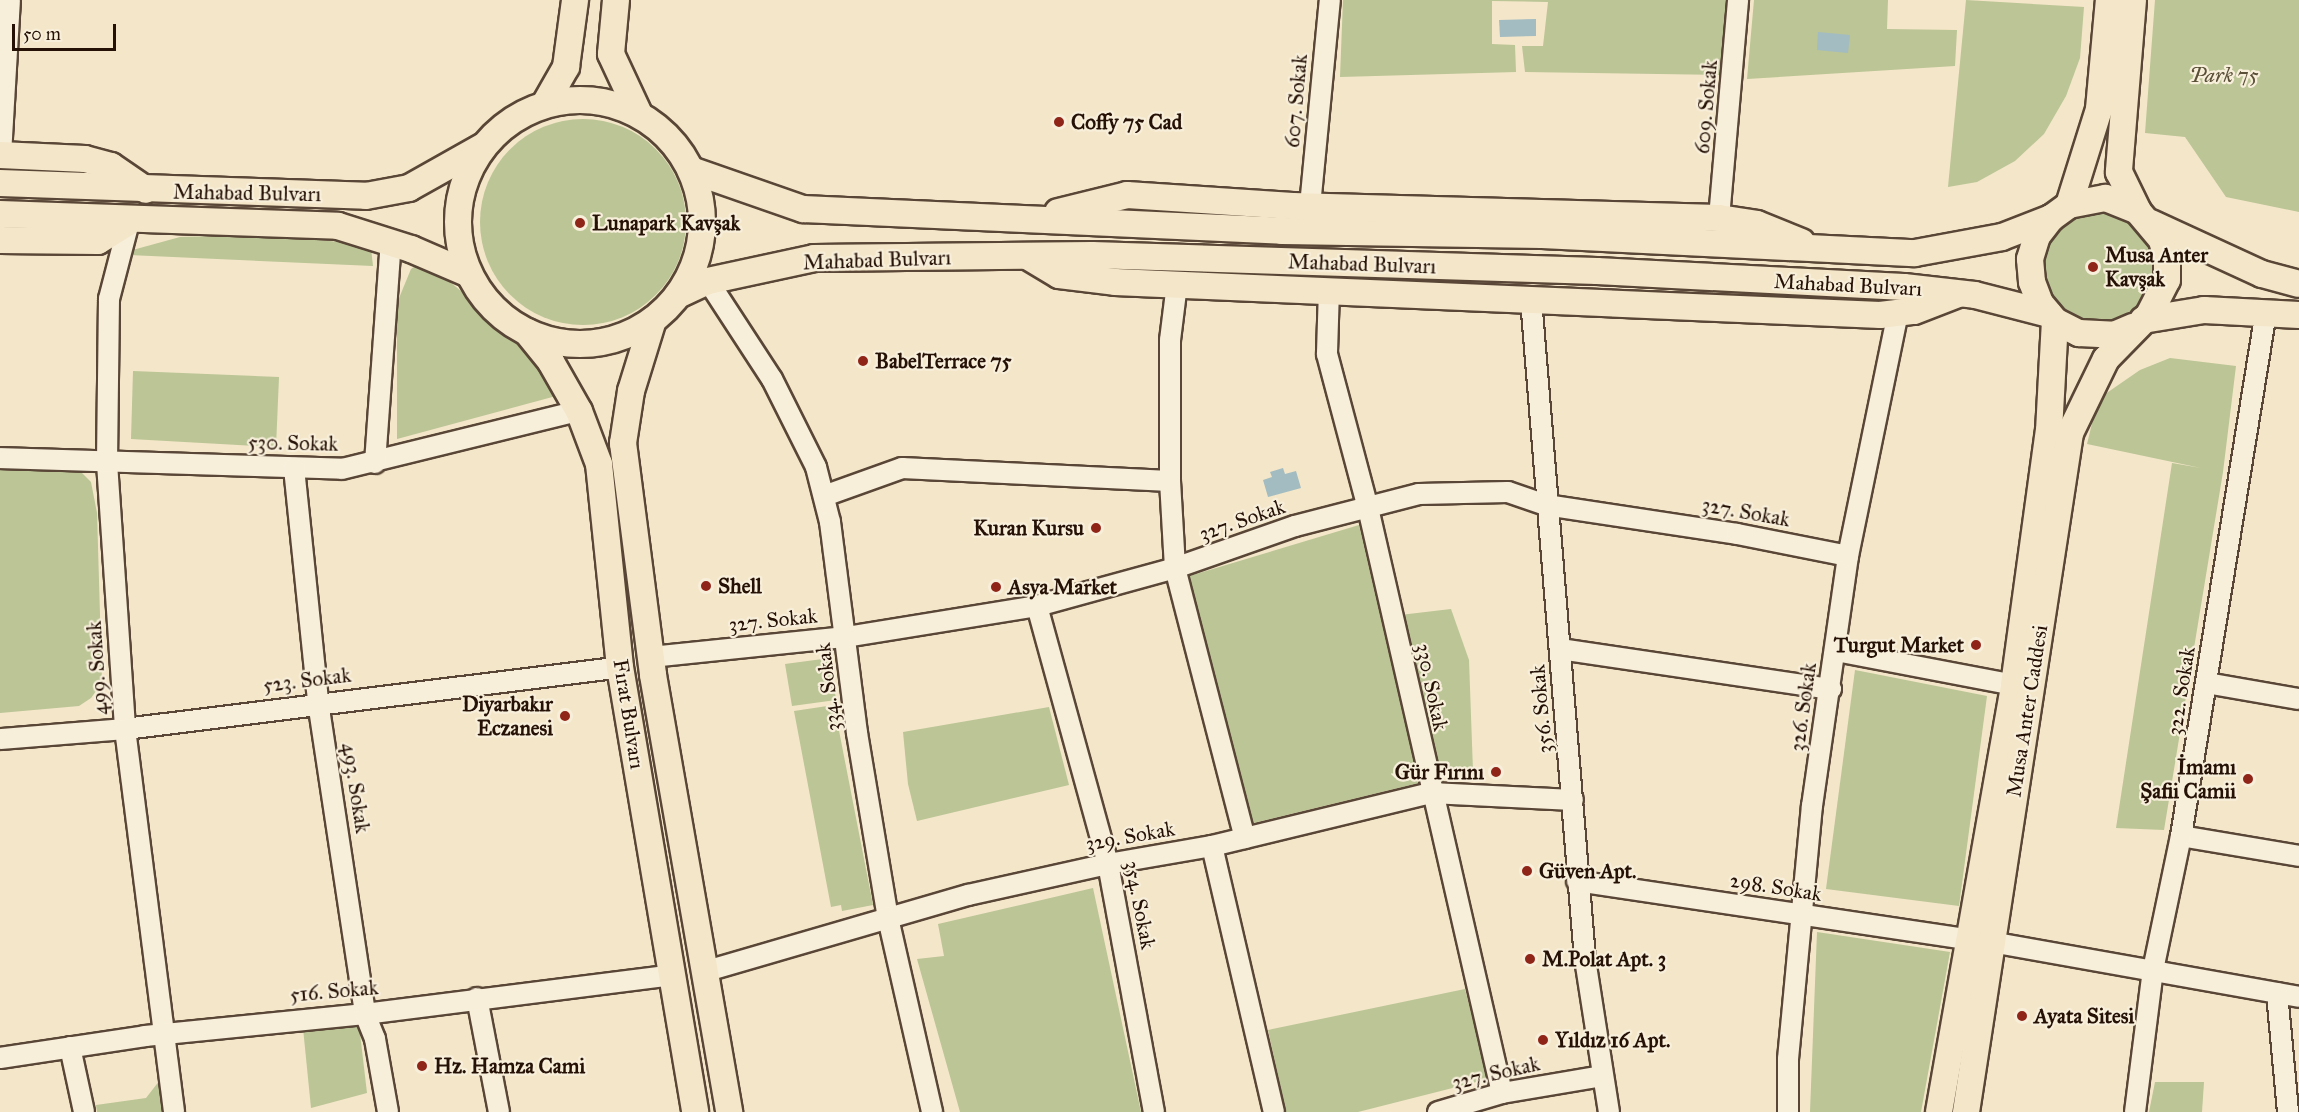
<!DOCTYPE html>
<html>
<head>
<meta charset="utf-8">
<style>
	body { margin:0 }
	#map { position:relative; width:2299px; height:1112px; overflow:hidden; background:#f4e6c8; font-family:"IM FELL Great Primer",serif }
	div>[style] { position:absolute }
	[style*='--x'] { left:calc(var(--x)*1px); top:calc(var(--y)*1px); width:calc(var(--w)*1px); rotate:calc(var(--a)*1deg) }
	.green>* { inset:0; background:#bbc596 }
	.round { border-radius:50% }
	.water>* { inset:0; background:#a2bcc1 }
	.roads { filter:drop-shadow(2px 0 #594636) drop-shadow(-2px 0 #594636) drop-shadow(0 2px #594636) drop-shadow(0 -2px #594636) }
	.minor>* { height:20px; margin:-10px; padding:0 10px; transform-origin:10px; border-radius:10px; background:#f8efdb }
	.major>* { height:26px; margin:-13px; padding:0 13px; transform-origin:13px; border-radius:13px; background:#f4e6c8 }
	.major>.ring { margin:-13px; padding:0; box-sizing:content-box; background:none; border:26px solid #f4e6c8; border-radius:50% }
	.dots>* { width:16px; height:16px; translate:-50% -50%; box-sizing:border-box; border:3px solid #f8efdb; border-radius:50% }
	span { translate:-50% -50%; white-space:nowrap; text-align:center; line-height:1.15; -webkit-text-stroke:4.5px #f8efdb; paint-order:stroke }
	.park-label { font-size:21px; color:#5a5038; font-style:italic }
	.street-label { font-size:21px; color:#251106 }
	.poi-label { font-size:21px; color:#251106; font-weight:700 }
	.left { translate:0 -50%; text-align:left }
	.right { translate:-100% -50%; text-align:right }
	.scale { position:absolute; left:12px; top:24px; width:104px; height:27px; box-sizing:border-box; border:3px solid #251106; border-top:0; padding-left:8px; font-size:18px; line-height:21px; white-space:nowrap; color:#251106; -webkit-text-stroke:4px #f8efdb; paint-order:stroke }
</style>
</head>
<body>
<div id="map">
	<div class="green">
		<div style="clip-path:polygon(1343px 0,1732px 0,1725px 75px,1525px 72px,1522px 46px,1543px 46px,1548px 2px,1492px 1px,1492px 44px,1515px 45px,1516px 72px,1340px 77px)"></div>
		<div style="clip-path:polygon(1754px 0,1888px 0,1887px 29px,1957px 30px,1955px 66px,1747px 79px)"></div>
		<div style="clip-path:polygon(1966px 0,2084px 7px,2080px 58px,2066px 96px,2044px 134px,2015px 161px,1977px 182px,1948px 187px)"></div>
		<div style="clip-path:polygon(2155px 0,2299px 0,2299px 212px,2226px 197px,2185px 137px,2145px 133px)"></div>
		<div class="round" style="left:480px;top:119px;width:206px;height:206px"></div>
		<div class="round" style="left:2041px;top:212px;width:112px;height:112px"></div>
		<div style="clip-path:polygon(256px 235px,354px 243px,371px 248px,373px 266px,129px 255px,129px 251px,180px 237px)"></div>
		<div style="clip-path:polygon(417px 265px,450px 282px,489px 314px,531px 354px,549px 378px,556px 396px,397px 439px,397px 303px,411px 269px)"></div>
		<div style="clip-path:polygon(2170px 358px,2236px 366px,2223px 472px,2164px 830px,2116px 828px,2172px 463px,2201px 468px,2087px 444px,2098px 399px,2140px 370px)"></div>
		<div style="clip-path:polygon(133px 371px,279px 377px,276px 447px,131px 439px)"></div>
		<div style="clip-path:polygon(0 465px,78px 469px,91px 482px,97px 513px,102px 683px,91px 698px,79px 706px,0 713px)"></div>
		<div style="clip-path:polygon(1359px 525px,1419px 783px,1249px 824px,1186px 577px)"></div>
		<div style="clip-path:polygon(1451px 609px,1469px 660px,1473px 771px,1435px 774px,1400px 615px)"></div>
		<div style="clip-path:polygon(830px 658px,836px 700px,792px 706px,785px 664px)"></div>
		<div style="clip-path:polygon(1855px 670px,1987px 696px,1959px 906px,1826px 889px)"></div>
		<div style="clip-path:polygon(834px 705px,873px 905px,842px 911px,841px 905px,831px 907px,794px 711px)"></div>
		<div style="clip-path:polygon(1049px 707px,1069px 785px,917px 821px,908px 784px,903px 732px)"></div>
		<div style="clip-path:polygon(1093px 888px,1141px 1112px,960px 1112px,917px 959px,944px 956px,938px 924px)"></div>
		<div style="clip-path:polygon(1817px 932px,1950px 952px,1921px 1112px,1810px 1112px)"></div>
		<div style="clip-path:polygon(1465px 989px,1488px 1079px,1358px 1112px,1286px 1112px,1268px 1030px)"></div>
		<div style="clip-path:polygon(359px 1025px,367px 1093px,311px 1108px,303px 1028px)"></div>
		<div style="clip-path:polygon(160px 1080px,166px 1112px,97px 1112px,96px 1105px,146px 1098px)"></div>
		<div style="clip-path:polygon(2155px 1082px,2204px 1082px,2202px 1112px,2149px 1112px)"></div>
	</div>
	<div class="water">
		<div style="clip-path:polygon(1536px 19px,1536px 36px,1500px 37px,1499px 20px)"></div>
		<div style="clip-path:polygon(1818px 32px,1850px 35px,1848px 53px,1817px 50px)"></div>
		<div style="clip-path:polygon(1283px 468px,1285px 474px,1296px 471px,1301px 488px,1268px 497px,1263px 480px,1272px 477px,1270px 472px)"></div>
	</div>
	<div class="roads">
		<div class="minor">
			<div style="--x:1;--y:155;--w:155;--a:-86.7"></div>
			<div style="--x:1310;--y:206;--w:207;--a:-84.5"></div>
			<div style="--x:1719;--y:218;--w:219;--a:-85"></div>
			<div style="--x:129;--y:222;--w:80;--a:104.6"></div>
			<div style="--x:109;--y:299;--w:164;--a:90.7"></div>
			<div style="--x:107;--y:463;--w:267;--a:86.1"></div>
			<div style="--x:125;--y:729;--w:386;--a:82.7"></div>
			<div style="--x:708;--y:281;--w:117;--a:56.9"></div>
			<div style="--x:772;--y:379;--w:98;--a:63.4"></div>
			<div style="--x:816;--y:467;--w:57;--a:75.7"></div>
			<div style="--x:830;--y:522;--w:213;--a:82.7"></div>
			<div style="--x:857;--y:733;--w:188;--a:80.5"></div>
			<div style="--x:888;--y:918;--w:199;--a:77.2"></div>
			<div style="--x:1177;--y:284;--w:56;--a:97.1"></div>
			<div style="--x:1170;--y:340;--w:141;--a:90"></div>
			<div style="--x:1170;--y:481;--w:87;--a:86.7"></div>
			<div style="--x:1175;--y:568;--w:279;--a:75.5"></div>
			<div style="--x:1329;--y:289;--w:65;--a:91.8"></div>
			<div style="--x:1327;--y:354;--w:159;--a:75.1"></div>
			<div style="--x:1368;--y:508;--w:600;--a:77.1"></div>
			<div style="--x:1531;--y:299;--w:662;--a:85.32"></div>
			<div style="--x:1585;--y:959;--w:155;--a:81.1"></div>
			<div style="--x:0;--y:458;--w:342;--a:1.8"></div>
			<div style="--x:342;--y:469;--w:244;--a:-13.8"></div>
			<div style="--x:375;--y:463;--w:222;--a:-85.9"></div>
			<div style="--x:294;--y:468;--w:235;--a:84.1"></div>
			<div style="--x:318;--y:702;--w:316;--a:81.4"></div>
			<div style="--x:365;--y:1014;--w:27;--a:68"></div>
			<div style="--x:375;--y:1039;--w:74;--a:79.9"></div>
			<div style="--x:824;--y:496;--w:83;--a:-19.7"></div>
			<div style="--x:902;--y:468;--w:268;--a:2.8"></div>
			<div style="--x:1037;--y:606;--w:268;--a:74.6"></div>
			<div style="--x:1108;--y:864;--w:252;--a:79.5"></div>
			<div style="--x:1560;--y:649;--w:274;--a:8.4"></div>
			<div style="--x:1836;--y:651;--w:181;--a:10.8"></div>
			<div style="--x:651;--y:657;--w:196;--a:-5.9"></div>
			<div style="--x:846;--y:637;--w:193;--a:-9.2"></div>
			<div style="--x:1037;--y:606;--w:143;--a:-15.4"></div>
			<div style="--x:1175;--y:568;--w:127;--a:-19.3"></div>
			<div style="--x:1295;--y:526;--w:128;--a:-14.5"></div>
			<div style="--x:1419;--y:494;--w:89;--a:-1.3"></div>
			<div style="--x:1508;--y:492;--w:40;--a:18.9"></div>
			<div style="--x:1546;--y:505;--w:193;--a:8.6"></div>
			<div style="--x:1737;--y:534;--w:113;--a:11.2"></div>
			<div style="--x:2207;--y:683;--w:93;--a:9.9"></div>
			<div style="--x:0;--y:739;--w:125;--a:-4.6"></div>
			<div style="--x:125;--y:729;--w:499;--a:-7.1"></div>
			<div style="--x:2181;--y:836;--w:120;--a:9.6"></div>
			<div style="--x:1212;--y:846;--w:273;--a:76.9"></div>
			<div style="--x:1577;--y:881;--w:394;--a:8.5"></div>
			<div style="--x:1991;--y:942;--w:313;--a:10.1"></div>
			<div style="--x:703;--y:972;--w:276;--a:-16.2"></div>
			<div style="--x:968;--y:895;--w:143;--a:-12.5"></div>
			<div style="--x:1108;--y:864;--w:106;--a:-9.8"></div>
			<div style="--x:1212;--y:846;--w:225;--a:-13.6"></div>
			<div style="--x:1431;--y:793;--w:142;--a:2.8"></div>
			<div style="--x:2277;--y:993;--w:120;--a:84.7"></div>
			<div style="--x:477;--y:998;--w:116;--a:79.1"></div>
			<div style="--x:70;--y:1047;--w:66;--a:77.8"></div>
			<div style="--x:0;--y:1058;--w:147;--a:-8.6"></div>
			<div style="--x:145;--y:1036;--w:221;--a:-5.7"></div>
			<div style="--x:365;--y:1014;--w:310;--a:-7.2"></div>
			<div style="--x:1438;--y:1112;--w:67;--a:-16.5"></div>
			<div style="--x:1502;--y:1093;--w:101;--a:-9.6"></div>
			<div style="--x:1788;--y:1112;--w:53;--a:-90"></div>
			<div style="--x:1788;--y:1059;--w:254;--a:-84.6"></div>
			<div style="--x:1812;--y:806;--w:253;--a:-81.8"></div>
			<div style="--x:1848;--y:556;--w:248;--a:-78.4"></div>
			<div style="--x:2135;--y:1112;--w:143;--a:-82.8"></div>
			<div style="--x:2153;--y:970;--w:137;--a:-78.2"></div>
			<div style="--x:2181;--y:836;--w:531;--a:-80.79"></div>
		</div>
		<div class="major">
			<div style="--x:616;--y:0;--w:54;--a:95.3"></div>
			<div style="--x:611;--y:54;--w:66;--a:65"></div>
			<div style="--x:2133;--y:0;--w:173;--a:94.7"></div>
			<div style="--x:2119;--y:172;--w:43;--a:64"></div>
			<div class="ring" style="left:458px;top:100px;width:218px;height:218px"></div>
			<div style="--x:545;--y:104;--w:43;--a:-60.4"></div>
			<div style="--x:566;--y:67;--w:68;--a:-82.3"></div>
			<div style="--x:0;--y:155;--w:85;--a:2.7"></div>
			<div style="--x:85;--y:159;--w:27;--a:15"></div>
			<div style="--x:111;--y:166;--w:42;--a:34.4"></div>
			<div style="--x:691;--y:170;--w:119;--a:19.2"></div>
			<div style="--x:803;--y:209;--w:480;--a:2.6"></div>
			<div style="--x:1282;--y:231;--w:260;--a:0.9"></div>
			<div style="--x:1542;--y:235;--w:373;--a:2.8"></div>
			<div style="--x:1915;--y:253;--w:88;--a:-10.4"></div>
			<div style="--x:2002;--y:237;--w:53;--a:-21.2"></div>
			<div style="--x:0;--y:183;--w:366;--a:2"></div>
			<div style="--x:366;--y:196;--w:44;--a:-10.5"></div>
			<div style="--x:409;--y:188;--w:84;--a:-29.3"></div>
			<div style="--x:2069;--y:205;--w:101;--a:-72.6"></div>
			<div style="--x:2099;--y:109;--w:109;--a:-84.8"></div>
			<div style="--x:1058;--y:212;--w:71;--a:-13.8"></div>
			<div style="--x:1127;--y:195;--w:166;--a:3.8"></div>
			<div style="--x:1293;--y:206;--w:426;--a:1.6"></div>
			<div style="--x:1719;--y:218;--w:38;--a:9"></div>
			<div style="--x:1757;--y:224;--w:48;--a:22.2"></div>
			<div style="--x:0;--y:214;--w:338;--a:2"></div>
			<div style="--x:338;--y:226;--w:77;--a:17.5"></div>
			<div style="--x:411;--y:249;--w:63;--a:23.3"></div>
			<div style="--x:2151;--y:223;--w:122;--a:24.7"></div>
			<div style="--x:2262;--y:274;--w:38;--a:15"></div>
			<div style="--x:0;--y:240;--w:98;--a:0.6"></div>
			<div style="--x:98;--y:241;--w:36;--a:-32"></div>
			<div style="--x:1029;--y:257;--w:35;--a:31"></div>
			<div style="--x:1059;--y:275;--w:56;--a:7.1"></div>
			<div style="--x:1115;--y:282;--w:766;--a:2.47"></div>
			<div style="--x:1880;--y:315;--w:34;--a:-7"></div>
			<div style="--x:1914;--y:311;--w:47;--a:-21.1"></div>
			<div style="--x:678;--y:295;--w:33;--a:-25"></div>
			<div style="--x:708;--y:281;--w:108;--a:-12.2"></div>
			<div style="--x:814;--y:258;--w:278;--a:-0.6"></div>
			<div style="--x:1092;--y:255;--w:505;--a:1.81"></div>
			<div style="--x:1597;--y:271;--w:307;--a:3"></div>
			<div style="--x:1904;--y:287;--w:71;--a:6.4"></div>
			<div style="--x:1975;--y:295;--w:76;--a:14.4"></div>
			<div style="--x:653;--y:320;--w:74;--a:107.2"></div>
			<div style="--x:631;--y:391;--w:53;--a:98.7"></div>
			<div style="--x:623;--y:443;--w:234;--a:82.6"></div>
			<div style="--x:653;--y:675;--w:444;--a:80.1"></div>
			<div style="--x:2143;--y:320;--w:62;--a:-9.3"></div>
			<div style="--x:2204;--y:310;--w:95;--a:3"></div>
			<div style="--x:527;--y:332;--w:38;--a:51"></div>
			<div style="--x:551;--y:362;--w:56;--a:60.3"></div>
			<div style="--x:579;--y:411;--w:57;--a:69.3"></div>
			<div style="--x:599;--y:464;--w:204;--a:84.1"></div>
			<div style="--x:620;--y:667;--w:451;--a:80.4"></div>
			<div style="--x:1939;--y:1112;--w:434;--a:-80"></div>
			<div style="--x:2014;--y:685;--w:256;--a:-82.2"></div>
			<div style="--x:2049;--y:431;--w:110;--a:-86.9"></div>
			<div style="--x:1966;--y:1112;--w:687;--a:-81.29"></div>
			<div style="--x:2070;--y:433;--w:82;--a:-64.1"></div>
			<div style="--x:2106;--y:359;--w:62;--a:-45.7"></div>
			<div style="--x:2149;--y:315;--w:39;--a:-63"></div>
			<div style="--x:2167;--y:280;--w:21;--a:-90"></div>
			<div style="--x:2167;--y:259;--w:20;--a:-105"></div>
			<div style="--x:2162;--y:240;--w:38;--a:-130"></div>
			<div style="--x:2138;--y:211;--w:35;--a:-158"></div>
			<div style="--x:2105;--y:198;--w:37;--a:169"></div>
			<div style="--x:2069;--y:205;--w:22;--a:144"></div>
			<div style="--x:2051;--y:218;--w:23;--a:128"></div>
			<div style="--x:2037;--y:236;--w:24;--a:107"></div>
			<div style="--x:2030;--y:259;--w:23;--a:85"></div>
			<div style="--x:2032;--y:282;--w:22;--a:69"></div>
			<div style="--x:2040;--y:303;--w:23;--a:50"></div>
			<div style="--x:2055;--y:321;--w:27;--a:27"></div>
			<div style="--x:2079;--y:333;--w:35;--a:3"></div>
			<div style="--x:2114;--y:335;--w:21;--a:-23"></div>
		</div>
	</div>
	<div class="dots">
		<div style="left:1059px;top:122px;background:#8f2418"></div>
		<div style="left:580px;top:223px;background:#8f2418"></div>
		<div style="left:2093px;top:267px;background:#8f2418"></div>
		<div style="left:863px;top:361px;background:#8f2418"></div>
		<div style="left:1096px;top:528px;background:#8f2418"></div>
		<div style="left:706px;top:586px;background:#8f2418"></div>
		<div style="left:996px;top:587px;background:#8f2418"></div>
		<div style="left:1976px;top:645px;background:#8f2418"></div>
		<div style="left:565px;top:716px;background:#8f2418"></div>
		<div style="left:1496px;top:772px;background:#8f2418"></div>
		<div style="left:2248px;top:779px;background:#8f2418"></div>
		<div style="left:1527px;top:871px;background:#8f2418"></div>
		<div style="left:1530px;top:959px;background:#8f2418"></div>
		<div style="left:2022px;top:1016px;background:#8f2418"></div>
		<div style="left:1543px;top:1040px;background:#8f2418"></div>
		<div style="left:422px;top:1066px;background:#8f2418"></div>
	</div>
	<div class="park-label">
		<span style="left:2224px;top:75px">Park 75</span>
	</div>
	<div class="street-label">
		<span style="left:1296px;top:101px;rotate:-85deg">607. Sokak</span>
		<span style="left:1706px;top:107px;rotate:-85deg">609. Sokak</span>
		<span style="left:247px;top:193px;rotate:1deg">Mahabad Bulvarı</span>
		<span style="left:877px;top:260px;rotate:-2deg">Mahabad Bulvarı</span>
		<span style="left:1362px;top:264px;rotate:2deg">Mahabad Bulvarı</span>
		<span style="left:1848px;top:285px;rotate:3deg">Mahabad Bulvarı</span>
		<span style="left:293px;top:443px;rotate:1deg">530. Sokak</span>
		<span style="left:1746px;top:512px;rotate:10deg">327. Sokak</span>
		<span style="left:1242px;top:520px;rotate:-19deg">327. Sokak</span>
		<span style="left:773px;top:620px;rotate:-6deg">327. Sokak</span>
		<span style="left:97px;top:668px;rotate:-94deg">499. Sokak</span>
		<span style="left:307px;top:680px;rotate:-7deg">523. Sokak</span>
		<span style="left:828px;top:687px;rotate:-97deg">334. Sokak</span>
		<span style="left:1432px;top:687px;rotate:78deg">330. Sokak</span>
		<span style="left:2181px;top:691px;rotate:-81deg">322. Sokak</span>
		<span style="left:1803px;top:707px;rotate:-82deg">326. Sokak</span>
		<span style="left:1541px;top:709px;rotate:-95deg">356. Sokak</span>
		<span style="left:2027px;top:711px;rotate:-81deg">Musa Anter Caddesi</span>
		<span style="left:629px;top:714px;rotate:81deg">Fırat Bulvarı</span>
		<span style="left:356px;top:788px;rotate:81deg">493. Sokak</span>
		<span style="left:1130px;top:836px;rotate:-10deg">329. Sokak</span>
		<span style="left:1776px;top:887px;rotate:9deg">298. Sokak</span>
		<span style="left:1140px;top:905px;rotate:79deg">354. Sokak</span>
		<span style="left:334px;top:991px;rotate:-5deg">516. Sokak</span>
		<span style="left:1496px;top:1073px;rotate:-13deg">327. Sokak</span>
	</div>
	<div class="poi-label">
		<span class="left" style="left:1071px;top:122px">Coffy 75 Cad</span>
		<span class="left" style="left:592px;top:223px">Lunapark Kavşak</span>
		<span class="left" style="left:2105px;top:267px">Musa Anter<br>Kavşak</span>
		<span class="left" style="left:875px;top:361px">BabelTerrace 75</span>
		<span class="right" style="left:1084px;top:528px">Kuran Kursu</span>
		<span class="left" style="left:718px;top:586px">Shell</span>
		<span class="left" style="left:1008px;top:587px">Asya Market</span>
		<span class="right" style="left:1964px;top:645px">Turgut Market</span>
		<span class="right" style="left:553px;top:716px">Diyarbakır<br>Eczanesi</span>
		<span class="right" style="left:2236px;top:779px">İmamı<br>Şafii Camii</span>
		<span class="right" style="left:1484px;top:772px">Gür Fırını</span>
		<span class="left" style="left:1539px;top:871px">Güven Apt.</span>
		<span class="left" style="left:1542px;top:959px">M.Polat Apt. 3</span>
		<span class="left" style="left:2034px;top:1016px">Ayata Sitesi</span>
		<span class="left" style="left:1555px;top:1040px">Yıldız 16 Apt.</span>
		<span class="left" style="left:434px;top:1066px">Hz. Hamza Cami</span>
	</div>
	<div class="scale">50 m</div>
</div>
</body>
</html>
